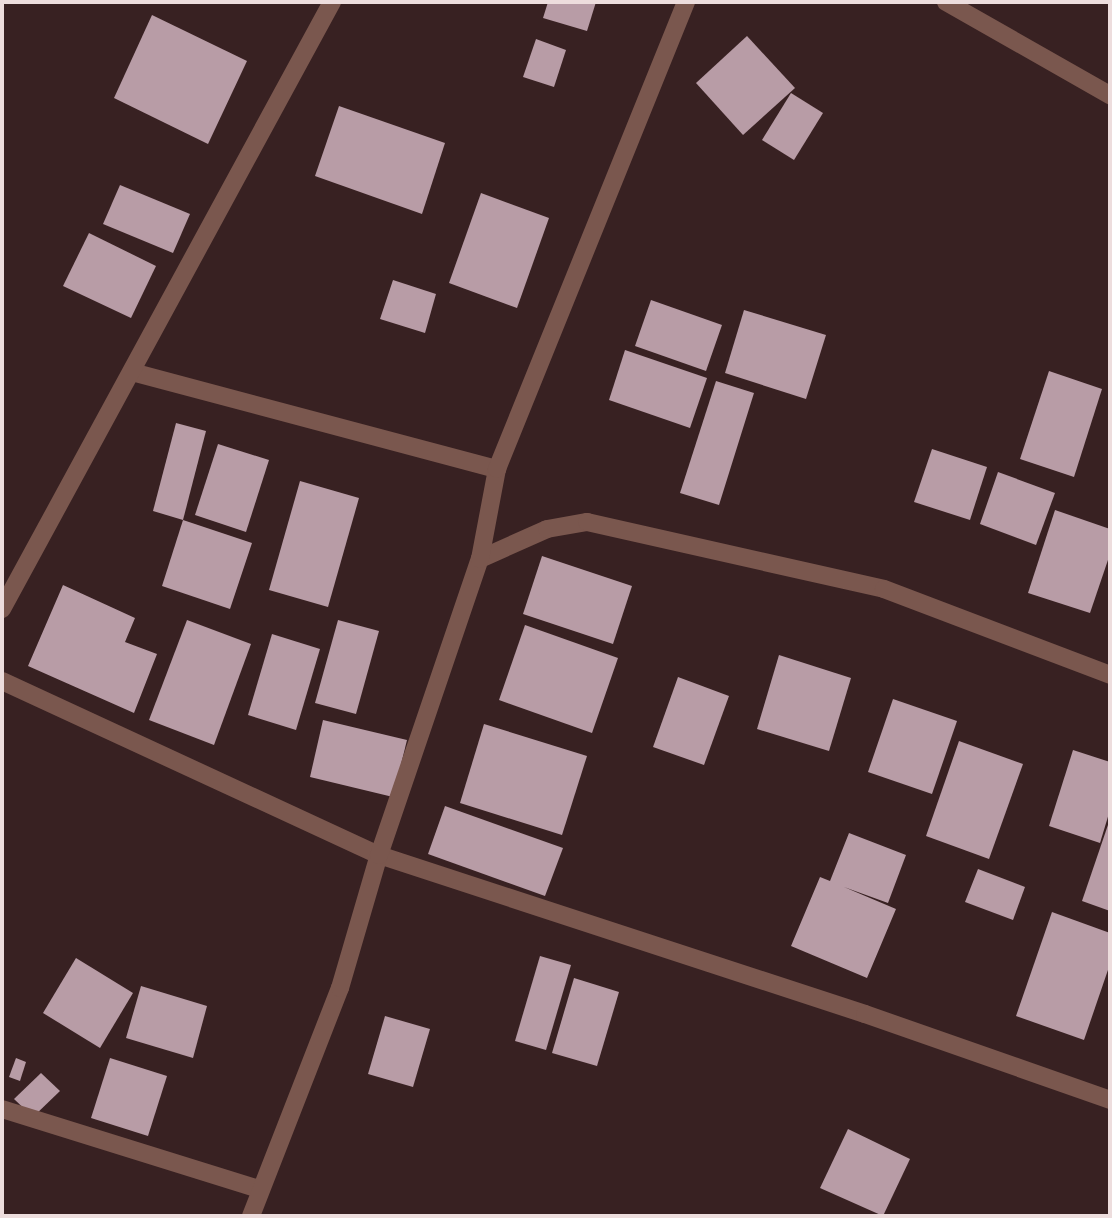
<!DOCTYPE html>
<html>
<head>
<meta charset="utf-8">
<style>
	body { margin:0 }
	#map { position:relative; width:1112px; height:1218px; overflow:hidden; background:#382122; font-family:"Libre Baskerville",serif }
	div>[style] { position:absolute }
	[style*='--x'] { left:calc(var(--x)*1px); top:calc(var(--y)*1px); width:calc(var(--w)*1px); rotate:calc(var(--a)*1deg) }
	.building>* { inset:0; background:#b89ca6 }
	.minor>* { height:18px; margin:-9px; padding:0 9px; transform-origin:9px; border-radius:9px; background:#7a574e }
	span { translate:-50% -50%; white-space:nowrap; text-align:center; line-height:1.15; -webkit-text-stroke:7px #382122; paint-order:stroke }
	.frame { position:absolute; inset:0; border:4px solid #eddddd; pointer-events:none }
</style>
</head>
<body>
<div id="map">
	<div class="building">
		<div style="clip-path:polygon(548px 2px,596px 2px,587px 31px,543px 18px)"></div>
		<div style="clip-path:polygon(152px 15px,247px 61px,208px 144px,114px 98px)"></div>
		<div style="clip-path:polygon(747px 36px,795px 88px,743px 135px,696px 83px)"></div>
		<div style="clip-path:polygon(536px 39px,566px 50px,554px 87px,523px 77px)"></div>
		<div style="clip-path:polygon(791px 93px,823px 113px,794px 160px,762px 140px)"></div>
		<div style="clip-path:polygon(339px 106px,445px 143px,422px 214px,315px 176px)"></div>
		<div style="clip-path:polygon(120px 185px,190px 214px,173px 253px,103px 224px)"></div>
		<div style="clip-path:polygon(481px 193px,549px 218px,517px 308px,449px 283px)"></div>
		<div style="clip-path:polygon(89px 233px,156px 266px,131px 318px,63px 286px)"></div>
		<div style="clip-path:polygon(393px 280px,436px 294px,425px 333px,380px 319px)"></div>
		<div style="clip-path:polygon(651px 300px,722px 325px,706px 371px,635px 346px)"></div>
		<div style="clip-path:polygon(744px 310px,826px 335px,806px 399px,725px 373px)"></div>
		<div style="clip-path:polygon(625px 350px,707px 378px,690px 428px,609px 400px)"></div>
		<div style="clip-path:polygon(1049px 371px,1102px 389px,1074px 477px,1020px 459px)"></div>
		<div style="clip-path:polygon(716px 381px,754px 393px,719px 505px,680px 493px)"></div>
		<div style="clip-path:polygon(176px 423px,206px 431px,183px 520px,153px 511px)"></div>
		<div style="clip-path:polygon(218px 444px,269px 460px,246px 532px,195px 515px)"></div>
		<div style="clip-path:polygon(932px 449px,987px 467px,970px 520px,914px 502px)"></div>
		<div style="clip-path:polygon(998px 472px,1055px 493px,1036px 545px,980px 524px)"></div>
		<div style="clip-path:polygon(300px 481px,359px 498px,328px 607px,269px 590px)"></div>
		<div style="clip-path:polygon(1055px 510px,1110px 529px,1110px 554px,1090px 613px,1028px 593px)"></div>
		<div style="clip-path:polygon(183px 520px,252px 543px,230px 609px,162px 586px)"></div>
		<div style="clip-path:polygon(542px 556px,632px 586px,613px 644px,523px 614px)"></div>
		<div style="clip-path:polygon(63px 585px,135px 618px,125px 642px,157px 654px,134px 713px,28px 666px)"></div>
		<div style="clip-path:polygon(187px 620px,251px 644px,214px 745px,149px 720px)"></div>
		<div style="clip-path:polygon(338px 620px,379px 631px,356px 714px,315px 703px)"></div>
		<div style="clip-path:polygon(525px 625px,618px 658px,592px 733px,499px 700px)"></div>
		<div style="clip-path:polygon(272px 634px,320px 649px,296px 730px,248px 715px)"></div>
		<div style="clip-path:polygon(779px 655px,851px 678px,829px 751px,757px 729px)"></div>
		<div style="clip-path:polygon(678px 677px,729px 696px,704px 765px,653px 747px)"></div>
		<div style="clip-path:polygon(893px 699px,957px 721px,932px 794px,868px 772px)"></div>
		<div style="clip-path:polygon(323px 720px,407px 740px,393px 797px,310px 777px)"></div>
		<div style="clip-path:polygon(484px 724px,587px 756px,562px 835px,460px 803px)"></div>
		<div style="clip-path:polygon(959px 741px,1023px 764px,989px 859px,926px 836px)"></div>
		<div style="clip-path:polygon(1073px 750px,1110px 762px,1110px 810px,1100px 843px,1049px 826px)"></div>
		<div style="clip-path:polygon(445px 806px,563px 848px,545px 896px,428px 854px)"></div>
		<div style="clip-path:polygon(1110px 819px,1110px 911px,1082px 901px)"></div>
		<div style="clip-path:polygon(849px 833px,906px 855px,888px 903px,844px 887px,896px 909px,867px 978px,791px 946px,820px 877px,830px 881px)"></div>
		<div style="clip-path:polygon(978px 869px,1025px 887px,1013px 920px,965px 902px)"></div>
		<div style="clip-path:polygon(1052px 912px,1110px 933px,1110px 964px,1084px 1040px,1016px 1016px)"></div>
		<div style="clip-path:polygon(540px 956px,571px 965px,546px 1050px,515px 1041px)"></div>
		<div style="clip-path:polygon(76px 958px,133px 993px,100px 1048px,43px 1013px)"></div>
		<div style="clip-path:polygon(574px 978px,619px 992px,597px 1066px,552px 1053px)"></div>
		<div style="clip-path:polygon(141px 986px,207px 1006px,193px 1058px,126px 1038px)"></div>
		<div style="clip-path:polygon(385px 1016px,430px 1029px,413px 1087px,368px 1074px)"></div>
		<div style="clip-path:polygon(16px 1058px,26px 1062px,20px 1081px,9px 1077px)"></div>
		<div style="clip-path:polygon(110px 1058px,167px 1076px,148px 1136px,91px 1118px)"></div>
		<div style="clip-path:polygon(41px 1073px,60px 1091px,33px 1117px,14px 1099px)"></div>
		<div style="clip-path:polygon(848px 1129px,910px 1159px,883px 1216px,820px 1188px)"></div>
	</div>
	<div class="minor">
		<div style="--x:946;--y:2;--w:189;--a:29.6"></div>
		<div style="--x:132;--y:372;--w:378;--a:14.9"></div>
		<div style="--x:480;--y:559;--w:73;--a:-24.1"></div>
		<div style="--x:547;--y:529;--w:41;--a:-9.9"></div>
		<div style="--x:587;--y:522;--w:304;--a:12.7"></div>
		<div style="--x:884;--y:589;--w:242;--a:20.8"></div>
		<div style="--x:2;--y:609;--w:691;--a:-61.47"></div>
		<div style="--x:2;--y:681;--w:415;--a:24.8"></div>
		<div style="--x:379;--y:855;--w:511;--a:18.12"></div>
		<div style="--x:865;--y:1014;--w:260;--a:19.3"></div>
		<div style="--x:2;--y:1109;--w:269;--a:17.3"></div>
		<div style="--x:251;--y:1216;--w:245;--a:-68.7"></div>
		<div style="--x:340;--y:988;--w:139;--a:-73.7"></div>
		<div style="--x:379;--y:855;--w:313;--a:-71.2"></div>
		<div style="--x:480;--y:559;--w:92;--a:-79.3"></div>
		<div style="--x:497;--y:469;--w:504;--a:-67.97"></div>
	</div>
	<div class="frame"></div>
</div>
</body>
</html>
